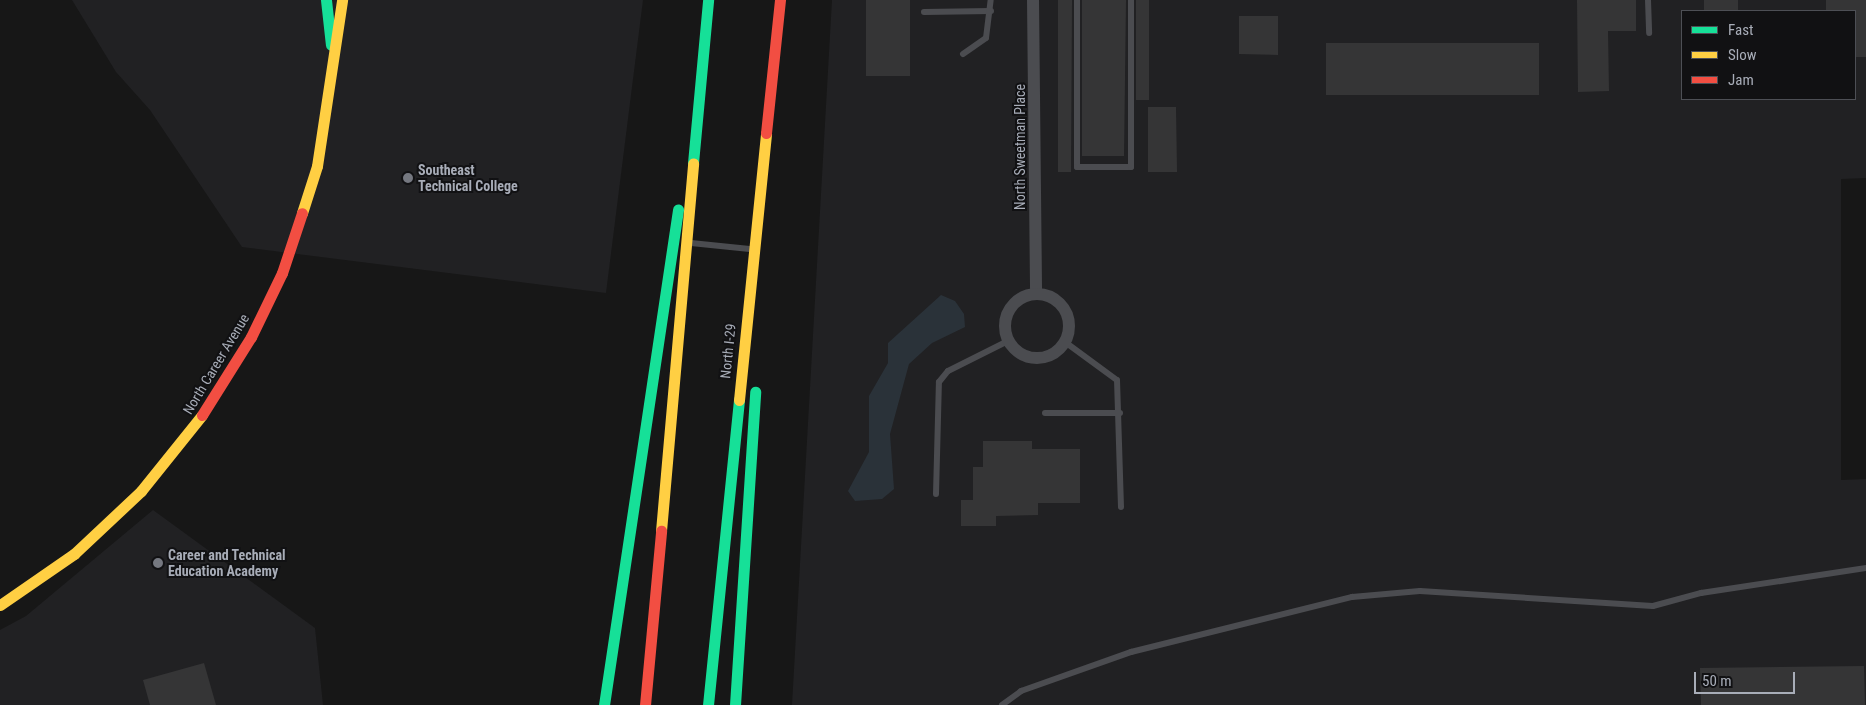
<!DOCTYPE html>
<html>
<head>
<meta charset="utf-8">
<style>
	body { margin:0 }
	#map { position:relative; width:1866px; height:705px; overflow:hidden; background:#171717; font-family:"Roboto Condensed",sans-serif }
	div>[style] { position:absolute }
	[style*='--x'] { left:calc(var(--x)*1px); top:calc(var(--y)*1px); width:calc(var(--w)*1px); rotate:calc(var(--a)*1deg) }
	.built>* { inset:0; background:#212123 }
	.water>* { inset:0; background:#2a3239 }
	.building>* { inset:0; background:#353536 }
	.lane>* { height:6px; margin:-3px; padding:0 3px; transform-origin:3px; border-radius:3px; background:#4b4c50 }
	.street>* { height:12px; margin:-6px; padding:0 6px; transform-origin:6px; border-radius:6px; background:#4b4c50 }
	.street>.ring { margin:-6px; padding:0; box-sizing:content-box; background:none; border:12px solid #4b4c50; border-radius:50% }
	.fast>* { height:11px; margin:-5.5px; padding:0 5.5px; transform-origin:5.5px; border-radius:5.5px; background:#16e098 }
	.slow>* { height:11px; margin:-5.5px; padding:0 5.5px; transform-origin:5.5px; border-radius:5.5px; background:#ffcf43 }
	.jam>* { height:11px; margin:-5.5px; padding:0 5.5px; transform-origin:5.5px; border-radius:5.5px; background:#f24e42 }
	.dots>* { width:14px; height:14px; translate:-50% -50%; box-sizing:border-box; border:2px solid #111113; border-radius:50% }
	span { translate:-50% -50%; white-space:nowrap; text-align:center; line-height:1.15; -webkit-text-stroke:4px #111113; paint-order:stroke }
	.street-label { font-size:14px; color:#a8adb8 }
	.poi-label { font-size:14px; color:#a8adb8; font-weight:700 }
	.left { translate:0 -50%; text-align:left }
	.legend { position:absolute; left:1681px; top:10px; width:175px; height:90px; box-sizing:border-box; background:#111113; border:1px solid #4d4f55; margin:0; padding:6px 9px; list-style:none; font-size:15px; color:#a8adb8 }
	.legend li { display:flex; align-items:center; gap:10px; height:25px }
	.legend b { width:25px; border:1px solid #4d4f55 }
	.scale { position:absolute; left:1694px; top:672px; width:101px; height:22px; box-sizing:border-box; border:2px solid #a8adb8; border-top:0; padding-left:6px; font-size:15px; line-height:18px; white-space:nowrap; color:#a8adb8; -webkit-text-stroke:4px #111113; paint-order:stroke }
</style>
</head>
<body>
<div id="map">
	<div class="built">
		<div style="clip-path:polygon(72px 0,643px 0,606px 293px,242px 247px,150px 110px,116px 72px)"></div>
		<div style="clip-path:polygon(evenodd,832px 0,1866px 0,1866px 178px,1841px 179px,1841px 480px,1866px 479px,1866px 705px,792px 705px,832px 0,1682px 11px,1855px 11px,1855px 99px,1682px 99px,1682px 11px)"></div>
		<div style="clip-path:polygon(153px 510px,315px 628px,323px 705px,0 705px,0 630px,26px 616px)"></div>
	</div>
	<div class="water">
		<div style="clip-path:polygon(941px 295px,955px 301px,964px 314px,965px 327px,932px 343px,909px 364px,890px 434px,894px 489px,882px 499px,855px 501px,848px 491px,869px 452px,869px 396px,888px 363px,888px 343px)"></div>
	</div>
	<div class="building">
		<div style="clip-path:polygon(866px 0,910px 0,910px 76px,866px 76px)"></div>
		<div style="clip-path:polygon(1058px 0,1072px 0,1071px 172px,1058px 172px)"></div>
		<div style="clip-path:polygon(1082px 0,1126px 0,1124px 156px,1082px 156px)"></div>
		<div style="clip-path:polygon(1136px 0,1149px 0,1149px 100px,1136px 100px)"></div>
		<div style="clip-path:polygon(1577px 0,1636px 0,1636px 31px,1608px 31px,1609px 91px,1578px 92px)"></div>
		<div style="clip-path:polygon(1704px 0,1738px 0,1738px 11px,1704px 11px)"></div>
		<div style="clip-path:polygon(1826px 0,1866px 0,1866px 57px,1855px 57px,1855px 11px,1826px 11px)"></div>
		<div style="clip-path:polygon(1239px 16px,1278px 16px,1278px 55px,1239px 54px)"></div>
		<div style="clip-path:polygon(1326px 43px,1539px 43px,1539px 95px,1326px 95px)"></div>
		<div style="clip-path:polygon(1148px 107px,1176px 107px,1177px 172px,1148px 172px)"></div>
		<div style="clip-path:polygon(983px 441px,1032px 441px,1032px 449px,1080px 449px,1080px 503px,1038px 503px,1038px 515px,996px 516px,996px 526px,961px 526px,961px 500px,973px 500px,973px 467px,983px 467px)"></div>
		<div style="clip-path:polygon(204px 663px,216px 705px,150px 705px,143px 680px)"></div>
		<div style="clip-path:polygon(1864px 666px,1865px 705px,1701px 705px,1700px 668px)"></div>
	</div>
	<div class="lane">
		<div style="--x:1077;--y:0;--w:167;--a:90"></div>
		<div style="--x:1077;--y:167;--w:54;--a:0"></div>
		<div style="--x:1131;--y:167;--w:167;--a:-90"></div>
		<div style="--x:1648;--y:0;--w:33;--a:88"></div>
		<div style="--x:924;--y:12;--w:67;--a:-0.9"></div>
		<div style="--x:963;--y:54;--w:28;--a:-35"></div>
		<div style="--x:986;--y:38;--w:38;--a:-83"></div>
		<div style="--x:691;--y:243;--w:59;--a:5.8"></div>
		<div style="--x:1065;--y:342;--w:64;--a:36.2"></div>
		<div style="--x:1117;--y:380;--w:127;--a:88.2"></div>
		<div style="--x:1045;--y:413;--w:75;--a:0"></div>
		<div style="--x:936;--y:494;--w:112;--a:-88.5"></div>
		<div style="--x:939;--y:382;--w:14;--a:-51"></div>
		<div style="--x:948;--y:371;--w:67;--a:-26.6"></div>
		<div style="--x:1002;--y:705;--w:24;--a:-36"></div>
		<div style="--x:1021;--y:691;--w:117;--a:-19.5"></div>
		<div style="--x:1131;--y:652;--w:228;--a:-14"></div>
		<div style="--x:1352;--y:597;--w:68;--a:-5"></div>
		<div style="--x:1420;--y:591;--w:233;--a:3.7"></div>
		<div style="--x:1653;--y:606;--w:50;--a:-15.2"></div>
		<div style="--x:1701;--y:593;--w:167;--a:-8.6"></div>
	</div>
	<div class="street">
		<div style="--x:1033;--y:0;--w:294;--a:89.4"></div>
		<div class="ring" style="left:1005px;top:294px;width:52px;height:52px"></div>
	</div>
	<div class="fast">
		<div style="--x:326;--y:0;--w:45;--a:83.7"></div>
		<div style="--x:693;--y:163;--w:164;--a:-84.7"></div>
		<div style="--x:604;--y:705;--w:501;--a:-81.5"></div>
		<div style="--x:708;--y:705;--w:307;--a:-84.2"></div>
		<div style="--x:735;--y:705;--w:314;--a:-86.3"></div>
	</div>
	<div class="slow">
		<div style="--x:302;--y:213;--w:49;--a:-72.3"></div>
		<div style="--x:317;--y:166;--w:168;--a:-81.4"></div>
		<div style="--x:739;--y:400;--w:268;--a:-84.2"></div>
		<div style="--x:661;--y:531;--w:369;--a:-85"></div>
		<div style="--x:0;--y:605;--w:90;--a:-34.6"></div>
		<div style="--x:74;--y:554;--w:92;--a:-43.2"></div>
		<div style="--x:141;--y:491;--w:97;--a:-51.2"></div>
	</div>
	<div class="jam">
		<div style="--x:766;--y:133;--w:134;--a:-84"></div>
		<div style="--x:202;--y:415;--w:92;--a:-57.9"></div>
		<div style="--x:251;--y:337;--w:71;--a:-64.2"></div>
		<div style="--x:282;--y:273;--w:63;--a:-71.6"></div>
		<div style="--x:645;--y:705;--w:175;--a:-84.7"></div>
	</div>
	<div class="dots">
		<div style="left:408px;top:178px;background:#757880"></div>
		<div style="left:158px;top:563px;background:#757880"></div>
	</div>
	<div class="street-label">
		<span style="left:1020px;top:147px;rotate:-90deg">North Sweetman Place</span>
		<span style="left:728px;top:351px;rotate:-84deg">North I-29</span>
		<span style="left:216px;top:364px;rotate:-59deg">North Career Avenue</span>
	</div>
	<div class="poi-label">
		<span class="left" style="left:418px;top:178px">Southeast<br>Technical College</span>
		<span class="left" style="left:168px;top:563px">Career and Technical<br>Education Academy</span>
	</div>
	<ul class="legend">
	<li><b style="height:6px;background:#16e098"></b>Fast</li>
	<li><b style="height:6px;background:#ffcf43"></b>Slow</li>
	<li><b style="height:6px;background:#f24e42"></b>Jam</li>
	</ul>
	<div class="scale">50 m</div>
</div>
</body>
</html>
